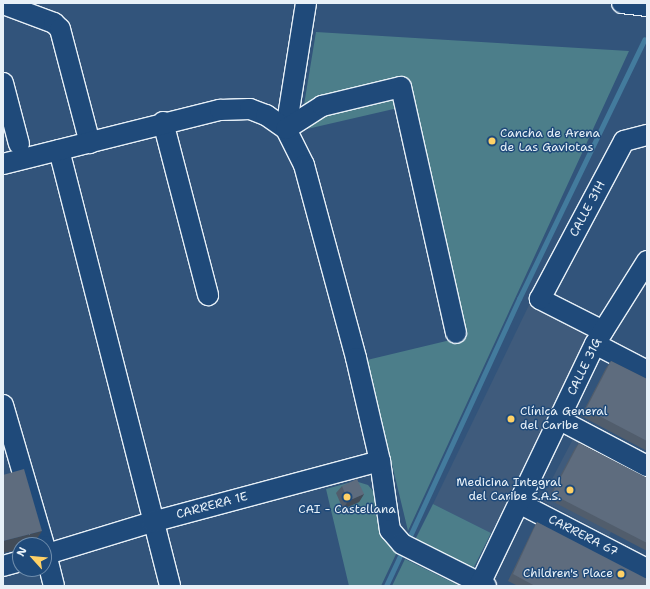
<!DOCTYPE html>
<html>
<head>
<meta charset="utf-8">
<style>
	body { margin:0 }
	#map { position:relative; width:650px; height:589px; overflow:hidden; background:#32547b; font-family:"Shantell Sans",sans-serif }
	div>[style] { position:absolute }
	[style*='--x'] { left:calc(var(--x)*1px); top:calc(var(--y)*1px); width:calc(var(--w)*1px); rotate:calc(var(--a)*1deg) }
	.built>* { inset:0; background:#3f5b7c }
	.green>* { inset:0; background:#4c7e8a }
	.stream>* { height:4.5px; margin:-2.25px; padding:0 2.25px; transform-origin:2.25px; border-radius:2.25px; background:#437b9d }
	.roads { filter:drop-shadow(1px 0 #e8f1f8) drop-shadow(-1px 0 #e8f1f8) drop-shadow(0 1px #e8f1f8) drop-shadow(0 -1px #e8f1f8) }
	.minor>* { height:20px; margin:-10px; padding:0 10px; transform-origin:10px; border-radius:10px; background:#1f4a7a }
	.wall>* { inset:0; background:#515d6c }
	.shaded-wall>* { inset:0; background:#424c58 }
	.building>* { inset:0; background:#5e6c7e }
	.dots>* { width:11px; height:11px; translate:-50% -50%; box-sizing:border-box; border:2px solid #1f4a7a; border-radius:50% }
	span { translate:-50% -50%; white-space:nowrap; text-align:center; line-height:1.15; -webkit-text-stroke:3px #1f4a7a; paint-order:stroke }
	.poi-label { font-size:12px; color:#e8f1f8 }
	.left { translate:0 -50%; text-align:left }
	.right { translate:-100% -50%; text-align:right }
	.street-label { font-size:12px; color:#e8f1f8 }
	.frame { position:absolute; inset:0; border:4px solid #e8f1f8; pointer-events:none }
	.north { position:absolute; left:12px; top:537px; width:40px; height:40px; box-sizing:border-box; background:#1f4a7a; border:1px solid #6f8dac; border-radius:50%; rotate:297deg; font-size:11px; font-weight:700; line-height:16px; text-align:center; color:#e8f1f8 }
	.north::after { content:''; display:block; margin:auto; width:14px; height:18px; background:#ffd166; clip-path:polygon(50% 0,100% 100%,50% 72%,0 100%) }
</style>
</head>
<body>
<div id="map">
	<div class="built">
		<div style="clip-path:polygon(530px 303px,590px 335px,491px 533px,433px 504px)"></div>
		<div style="clip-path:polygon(573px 439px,600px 454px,624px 507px,609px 536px,541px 500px)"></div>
	</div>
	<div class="green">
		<div style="clip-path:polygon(316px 32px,629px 51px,408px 531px,367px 360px,463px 337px,411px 105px,307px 129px,303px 111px)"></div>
		<div style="clip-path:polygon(355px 481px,368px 485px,374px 492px,377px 510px,397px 552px,381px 586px,349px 586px,326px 489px)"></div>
		<div style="clip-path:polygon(433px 504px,491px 533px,472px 571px,414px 542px)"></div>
		<div style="clip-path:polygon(405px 559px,460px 586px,392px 586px)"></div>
	</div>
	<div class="stream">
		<div style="--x:410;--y:536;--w:261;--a:-65.3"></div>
		<div style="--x:519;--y:299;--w:288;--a:-64.2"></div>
		<div style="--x:386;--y:586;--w:33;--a:-65"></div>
	</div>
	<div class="roads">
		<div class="minor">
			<div style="--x:306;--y:3;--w:128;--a:99"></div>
			<div style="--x:286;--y:129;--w:40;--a:63.4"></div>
			<div style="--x:304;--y:165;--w:200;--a:74.9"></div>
			<div style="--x:356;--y:358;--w:106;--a:76.9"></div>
			<div style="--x:380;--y:461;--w:70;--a:81.8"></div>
			<div style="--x:390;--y:530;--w:18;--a:49"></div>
			<div style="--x:402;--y:544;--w:94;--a:26.6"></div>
			<div style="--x:622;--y:3;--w:25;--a:7"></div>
			<div style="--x:3;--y:4;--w:54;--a:20.4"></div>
			<div style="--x:54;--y:23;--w:8;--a:45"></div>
			<div style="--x:60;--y:29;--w:118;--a:75.3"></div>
			<div style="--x:3;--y:83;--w:63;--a:75.3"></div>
			<div style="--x:163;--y:122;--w:179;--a:75.4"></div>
			<div style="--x:59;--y:150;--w:450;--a:75.7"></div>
			<div style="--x:3;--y:164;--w:224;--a:-14"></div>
			<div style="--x:220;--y:110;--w:30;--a:-2"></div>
			<div style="--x:250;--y:109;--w:17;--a:21"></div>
			<div style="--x:266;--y:115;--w:24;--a:35"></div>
			<div style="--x:286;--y:129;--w:43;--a:-32.6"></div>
			<div style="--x:322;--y:106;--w:81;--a:-13.5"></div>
			<div style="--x:401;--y:87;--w:252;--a:77.4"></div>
			<div style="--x:603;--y:331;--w:71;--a:-153.1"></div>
			<div style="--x:540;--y:299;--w:179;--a:-62"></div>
			<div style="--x:624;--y:141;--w:24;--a:-15"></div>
			<div style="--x:595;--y:344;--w:59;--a:27.4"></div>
			<div style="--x:3;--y:405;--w:146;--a:73.7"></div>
			<div style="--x:560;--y:420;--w:98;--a:27.9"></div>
			<div style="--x:519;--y:503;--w:144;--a:27.3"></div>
			<div style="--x:44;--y:546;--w:41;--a:76"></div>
			<div style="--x:44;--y:555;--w:113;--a:-17"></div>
			<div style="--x:152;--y:522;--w:236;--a:-15"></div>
			<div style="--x:3;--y:566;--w:18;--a:-16"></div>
			<div style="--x:479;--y:586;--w:268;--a:-64.4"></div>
			<div style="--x:595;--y:344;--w:98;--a:-57.9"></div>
		</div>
	</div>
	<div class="wall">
		<div style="clip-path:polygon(611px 361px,647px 379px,647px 451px,581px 416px,606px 368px)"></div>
		<div style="clip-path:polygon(579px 443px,647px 478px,647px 551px,548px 499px,575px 448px)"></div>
		<div style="clip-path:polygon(342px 486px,364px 494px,359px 502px,343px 509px,336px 493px)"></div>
		<div style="clip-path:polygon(537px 522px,647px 586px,518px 586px,508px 581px,533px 529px)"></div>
	</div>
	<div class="shaded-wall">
		<div style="clip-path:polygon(364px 494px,359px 502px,343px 509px,348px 501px)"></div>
		<div style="clip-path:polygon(42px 531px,33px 545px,20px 545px,20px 549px,3px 553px,3px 541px)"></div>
	</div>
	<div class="building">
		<div style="clip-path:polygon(611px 361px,647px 379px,647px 441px,586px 409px)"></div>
		<div style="clip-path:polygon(579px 443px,647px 478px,647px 543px,552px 494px)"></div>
		<div style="clip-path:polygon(24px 469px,42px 531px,3px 541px,3px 475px)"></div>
		<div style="clip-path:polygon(357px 479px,364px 494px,348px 501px,342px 486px)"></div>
		<div style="clip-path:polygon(537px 522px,647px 579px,647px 586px,535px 586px,513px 574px)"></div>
	</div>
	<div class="dots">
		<div style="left:492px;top:141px;background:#ffd166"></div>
		<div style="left:511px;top:419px;background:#ffd166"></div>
		<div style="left:570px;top:490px;background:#ffd166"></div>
		<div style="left:347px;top:497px;background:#ffd166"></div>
		<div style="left:621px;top:574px;background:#ffd166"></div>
	</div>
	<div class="poi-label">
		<span class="left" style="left:500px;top:141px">Cancha de Arena<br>de Las Gaviotas</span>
		<span class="left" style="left:520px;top:419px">Clínica General<br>del Caribe</span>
		<span class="right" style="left:561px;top:490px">Medicina Integral<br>del Caribe S.A.S.</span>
		<span style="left:347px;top:510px">CAI - Castellana</span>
		<span class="right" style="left:613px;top:574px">Children's Place</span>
	</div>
	<div class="street-label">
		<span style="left:588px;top:209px;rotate:-62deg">CALLE 31H</span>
		<span style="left:585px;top:367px;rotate:-64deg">CALLE 31G</span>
		<span style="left:212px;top:506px;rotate:-15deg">CARRERA 1E</span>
		<span style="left:583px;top:536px;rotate:27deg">CARRERA 67</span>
	</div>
	<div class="frame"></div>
	<div class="north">N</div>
</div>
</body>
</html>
